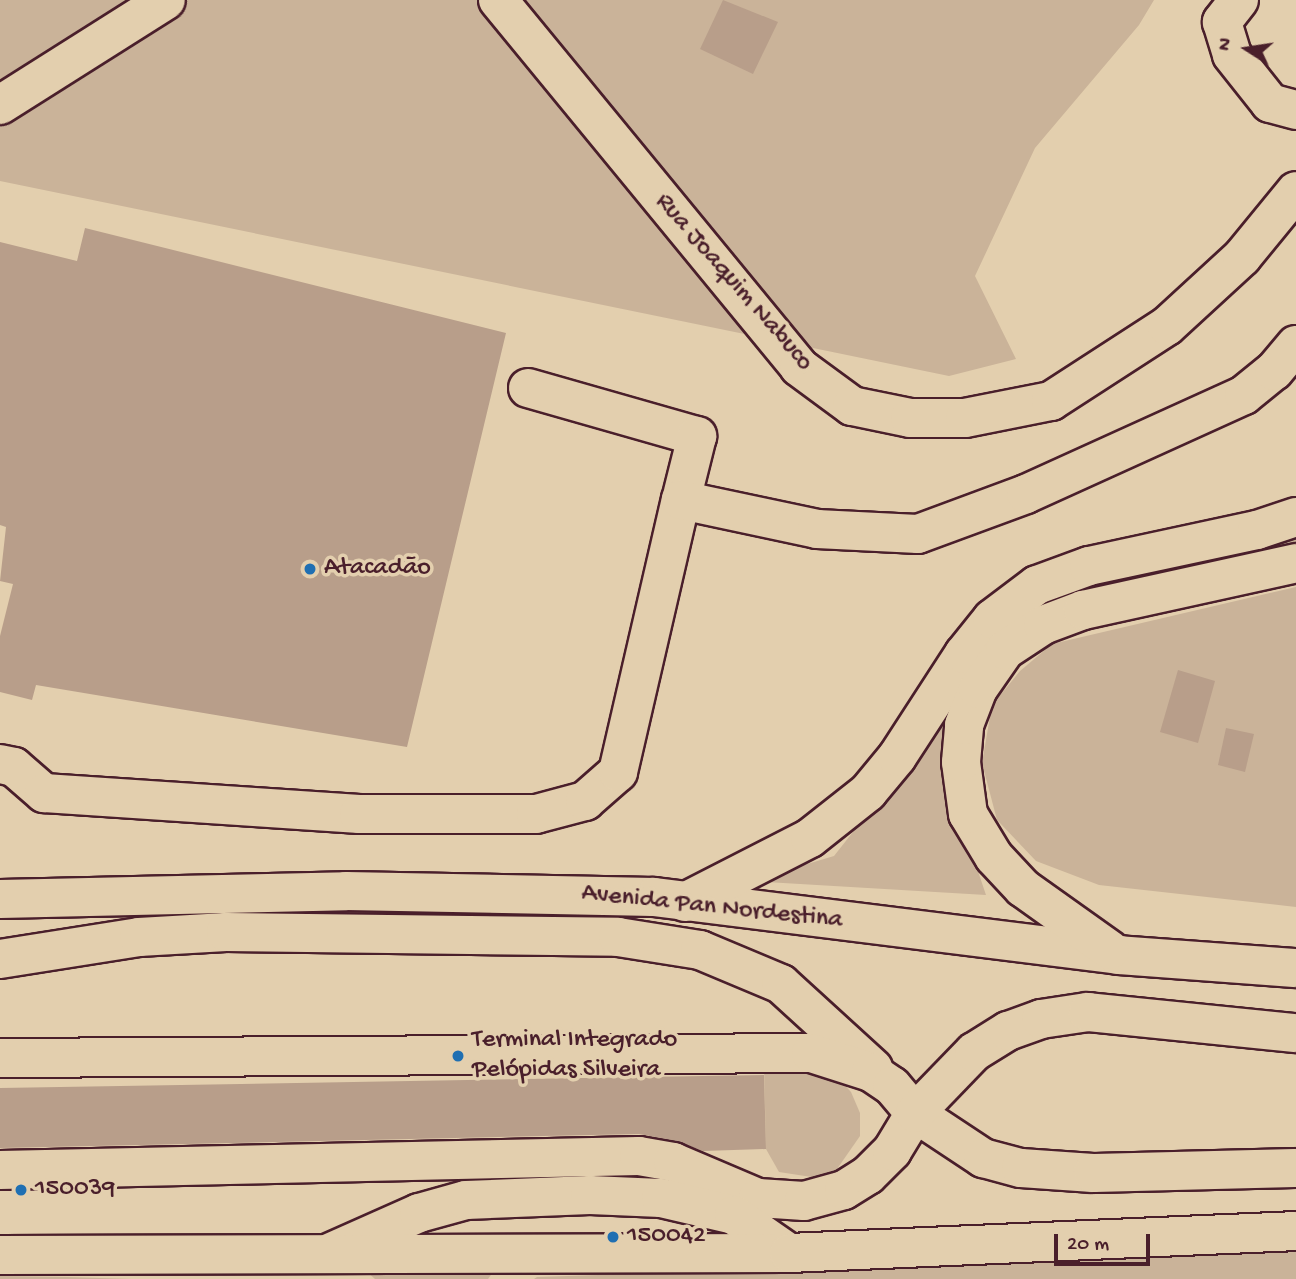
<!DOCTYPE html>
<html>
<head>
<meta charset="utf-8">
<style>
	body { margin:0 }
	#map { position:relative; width:1296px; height:1279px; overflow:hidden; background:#e3cfae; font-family:"Gochi Hand",sans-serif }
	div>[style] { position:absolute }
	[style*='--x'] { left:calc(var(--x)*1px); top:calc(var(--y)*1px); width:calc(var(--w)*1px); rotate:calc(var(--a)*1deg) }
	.green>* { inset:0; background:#cab399 }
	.building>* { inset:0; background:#b89e8a }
	.roads { filter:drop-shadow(2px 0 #4a1f2b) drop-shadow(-2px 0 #4a1f2b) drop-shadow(0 2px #4a1f2b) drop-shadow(0 -2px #4a1f2b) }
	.minor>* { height:38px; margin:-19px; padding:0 19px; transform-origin:19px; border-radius:19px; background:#e3cfae }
	.highway>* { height:38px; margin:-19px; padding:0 19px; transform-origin:19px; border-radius:19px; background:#e3cfae }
	.dots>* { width:19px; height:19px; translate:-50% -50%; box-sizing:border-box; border:4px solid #e3cfae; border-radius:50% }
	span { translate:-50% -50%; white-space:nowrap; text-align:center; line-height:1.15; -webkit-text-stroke:7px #e3cfae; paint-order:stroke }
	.street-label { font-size:26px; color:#4a1f2b }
	.poi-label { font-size:26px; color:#4a1f2b }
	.left { translate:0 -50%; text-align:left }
	.north { position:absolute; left:1212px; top:14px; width:70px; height:70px; -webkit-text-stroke:5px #e3cfae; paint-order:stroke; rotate:282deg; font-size:19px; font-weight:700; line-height:28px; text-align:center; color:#4a1f2b }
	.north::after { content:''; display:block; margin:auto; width:24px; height:32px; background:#4a1f2b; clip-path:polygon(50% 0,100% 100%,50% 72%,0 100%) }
	.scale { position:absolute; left:1054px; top:1234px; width:96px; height:32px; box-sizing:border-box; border:4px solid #4a1f2b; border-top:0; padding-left:9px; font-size:21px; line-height:24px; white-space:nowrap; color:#4a1f2b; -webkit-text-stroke:5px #e3cfae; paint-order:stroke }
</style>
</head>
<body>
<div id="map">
	<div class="green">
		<div style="clip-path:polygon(0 0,1154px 0,1139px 25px,1035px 148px,975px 276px,1016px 359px,949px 376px,0 181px)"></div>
		<div style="clip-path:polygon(1296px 526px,1296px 549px,1061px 607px,1001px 645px,965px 696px,955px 761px,959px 815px,986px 895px,750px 881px,834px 856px,890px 785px,975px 653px,1041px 596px)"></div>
		<div style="clip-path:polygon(1296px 587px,1296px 907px,1099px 885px,1036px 861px,997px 820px,982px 763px,992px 705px,1020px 671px,1052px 644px)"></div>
		<div style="clip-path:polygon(764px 1064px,815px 1070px,841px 1081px,851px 1092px,860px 1113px,860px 1136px,837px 1169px,818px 1178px,779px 1172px,766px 1149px)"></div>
		<div style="clip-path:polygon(1296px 1252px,1296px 1279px,534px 1279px,537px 1277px)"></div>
		<div style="clip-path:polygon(502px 1260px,488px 1279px,375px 1279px,356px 1262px)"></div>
		<div style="clip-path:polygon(0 1276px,67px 1277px,132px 1279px,0 1279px)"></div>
	</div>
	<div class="building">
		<div style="clip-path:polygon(723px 0,778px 22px,753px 74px,700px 49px)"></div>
		<div style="clip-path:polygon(85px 228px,506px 333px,407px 747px,36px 685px,32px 700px,0 692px,0 636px,13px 584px,0 581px,6px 527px,0 525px,0 242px,77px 261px)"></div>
		<div style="clip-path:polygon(1178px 670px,1215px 681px,1198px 743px,1160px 732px)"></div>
		<div style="clip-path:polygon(1226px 728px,1254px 734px,1245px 772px,1218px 765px)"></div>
		<div style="clip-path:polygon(764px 1075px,766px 1149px,703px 1151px,677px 1141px,639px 1134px,0 1148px,0 1088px)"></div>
	</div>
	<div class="roads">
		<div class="minor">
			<div style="--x:498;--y:0;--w:475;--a:50.6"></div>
			<div style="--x:799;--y:367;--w:66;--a:36.3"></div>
			<div style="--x:852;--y:406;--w:59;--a:11.7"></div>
			<div style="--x:910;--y:418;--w:55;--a:0"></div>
			<div style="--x:965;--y:418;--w:88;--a:-11.2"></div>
			<div style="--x:1051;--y:401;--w:138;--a:-32.9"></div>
			<div style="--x:1167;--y:326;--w:102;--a:-42.6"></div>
			<div style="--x:1242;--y:257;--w:85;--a:-50.7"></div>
			<div style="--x:1239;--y:0;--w:28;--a:128"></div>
			<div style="--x:1222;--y:22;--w:34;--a:73"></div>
			<div style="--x:1232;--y:55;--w:61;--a:51.6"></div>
			<div style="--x:1270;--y:103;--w:27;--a:15"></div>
			<div style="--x:0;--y:105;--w:196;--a:-32.3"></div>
			<div style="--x:528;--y:388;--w:176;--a:15.9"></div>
			<div style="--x:697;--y:436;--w:66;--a:104"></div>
			<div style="--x:0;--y:764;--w:14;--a:12"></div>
			<div style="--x:14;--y:767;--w:40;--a:41"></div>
			<div style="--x:44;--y:793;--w:316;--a:3.8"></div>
			<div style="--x:359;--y:814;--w:177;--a:0"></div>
			<div style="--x:536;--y:814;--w:51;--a:-14.9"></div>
			<div style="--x:585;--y:801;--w:44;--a:-41.3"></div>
			<div style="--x:618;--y:772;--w:279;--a:-77"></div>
			<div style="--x:681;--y:500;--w:139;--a:12"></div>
			<div style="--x:817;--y:529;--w:101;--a:2.8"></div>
			<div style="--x:918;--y:534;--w:115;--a:-20.3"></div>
			<div style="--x:1026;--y:494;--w:239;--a:-24.4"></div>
			<div style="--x:1244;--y:395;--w:38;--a:-39"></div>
			<div style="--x:1274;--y:371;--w:34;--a:-50"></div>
			<div style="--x:0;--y:959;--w:141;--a:-9"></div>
			<div style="--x:139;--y:937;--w:87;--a:-3.3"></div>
			<div style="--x:226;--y:932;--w:392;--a:0.7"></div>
			<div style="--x:618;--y:937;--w:83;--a:9"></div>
			<div style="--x:700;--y:950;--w:88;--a:22.8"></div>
			<div style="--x:781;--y:984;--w:125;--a:42.4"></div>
			<div style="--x:0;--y:1058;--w:811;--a:-0.35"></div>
			<div style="--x:811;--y:1053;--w:63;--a:17.6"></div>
			<div style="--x:871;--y:1072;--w:25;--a:34"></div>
			<div style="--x:892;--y:1086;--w:35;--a:50"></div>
			<div style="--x:915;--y:1113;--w:82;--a:33.5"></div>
			<div style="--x:983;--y:1158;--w:39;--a:15"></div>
			<div style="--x:1021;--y:1168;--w:72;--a:4"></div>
			<div style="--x:1093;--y:1173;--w:203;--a:-1.4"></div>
			<div style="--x:0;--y:1170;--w:639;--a:-1.26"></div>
			<div style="--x:639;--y:1156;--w:35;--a:10"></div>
			<div style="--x:673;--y:1162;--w:92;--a:23"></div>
			<div style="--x:758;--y:1198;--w:46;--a:3.7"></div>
			<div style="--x:804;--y:1201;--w:41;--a:-15.4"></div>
			<div style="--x:844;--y:1190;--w:28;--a:-32"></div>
			<div style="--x:868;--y:1175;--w:34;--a:-45"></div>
			<div style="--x:892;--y:1151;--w:44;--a:-58.8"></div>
			<div style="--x:915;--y:1113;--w:85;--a:-46"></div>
			<div style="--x:974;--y:1052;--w:40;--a:-32"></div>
			<div style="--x:1008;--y:1031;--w:35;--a:-20"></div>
			<div style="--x:1041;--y:1019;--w:48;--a:-8.5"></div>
			<div style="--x:1088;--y:1012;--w:209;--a:5.8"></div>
			<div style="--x:331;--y:1252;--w:96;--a:-23.9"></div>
			<div style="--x:419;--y:1213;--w:49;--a:-15.5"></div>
			<div style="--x:466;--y:1200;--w:124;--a:-2.3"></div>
			<div style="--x:590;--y:1195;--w:71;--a:2.4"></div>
			<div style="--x:661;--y:1198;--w:75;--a:13.1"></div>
			<div style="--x:734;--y:1215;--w:67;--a:34.6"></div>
		</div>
		<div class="highway">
			<div style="--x:0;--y:899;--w:346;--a:-1.3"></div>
			<div style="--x:346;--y:891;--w:308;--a:1.1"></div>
			<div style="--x:654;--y:897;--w:468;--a:7.1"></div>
			<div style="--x:1118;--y:955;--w:178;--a:4.2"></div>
			<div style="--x:685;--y:902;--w:140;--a:-27.1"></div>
			<div style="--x:810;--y:838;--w:74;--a:-38.4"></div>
			<div style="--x:868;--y:792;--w:45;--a:-50.4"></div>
			<div style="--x:897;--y:757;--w:123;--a:-57"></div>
			<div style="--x:964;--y:654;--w:45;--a:-51.3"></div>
			<div style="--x:992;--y:619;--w:56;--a:-37.1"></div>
			<div style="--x:1037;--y:585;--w:55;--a:-20.1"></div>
			<div style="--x:1089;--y:566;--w:172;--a:-12.1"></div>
			<div style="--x:1257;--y:530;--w:41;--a:-18.4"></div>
			<div style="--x:1110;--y:950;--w:107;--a:-144.5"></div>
			<div style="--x:1023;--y:888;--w:42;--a:-133.1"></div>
			<div style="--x:994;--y:857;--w:50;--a:-121.2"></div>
			<div style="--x:968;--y:814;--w:52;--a:-97.7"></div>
			<div style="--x:961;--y:762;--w:37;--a:-85"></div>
			<div style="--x:964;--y:725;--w:39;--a:-69"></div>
			<div style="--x:978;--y:689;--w:47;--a:-55.3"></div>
			<div style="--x:1005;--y:650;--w:45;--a:-33.3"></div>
			<div style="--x:1043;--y:625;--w:43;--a:-20.6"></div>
			<div style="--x:1083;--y:610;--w:218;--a:-12.4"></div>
			<div style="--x:0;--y:1255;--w:789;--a:-0.15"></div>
			<div style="--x:789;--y:1253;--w:507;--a:-2.48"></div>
		</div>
	</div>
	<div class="dots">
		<div style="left:310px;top:569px;background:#1f6fb2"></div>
		<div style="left:458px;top:1056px;background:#1f6fb2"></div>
		<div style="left:21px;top:1190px;background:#1f6fb2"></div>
		<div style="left:613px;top:1237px;background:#1f6fb2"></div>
	</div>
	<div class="street-label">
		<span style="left:733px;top:283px;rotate:49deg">Rua Joaquim Nabuco</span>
		<span style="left:712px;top:908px;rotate:6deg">Avenida Pan Nordestina</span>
	</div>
	<div class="poi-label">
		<span class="left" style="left:324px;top:569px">Atacadão</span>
		<span class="left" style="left:472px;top:1056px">Terminal Integrado<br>Pelópidas Silveira</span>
		<span class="left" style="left:35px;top:1190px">150039</span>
		<span class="left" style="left:627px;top:1237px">150042</span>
	</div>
	<div class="north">N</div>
	<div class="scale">20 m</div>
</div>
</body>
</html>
